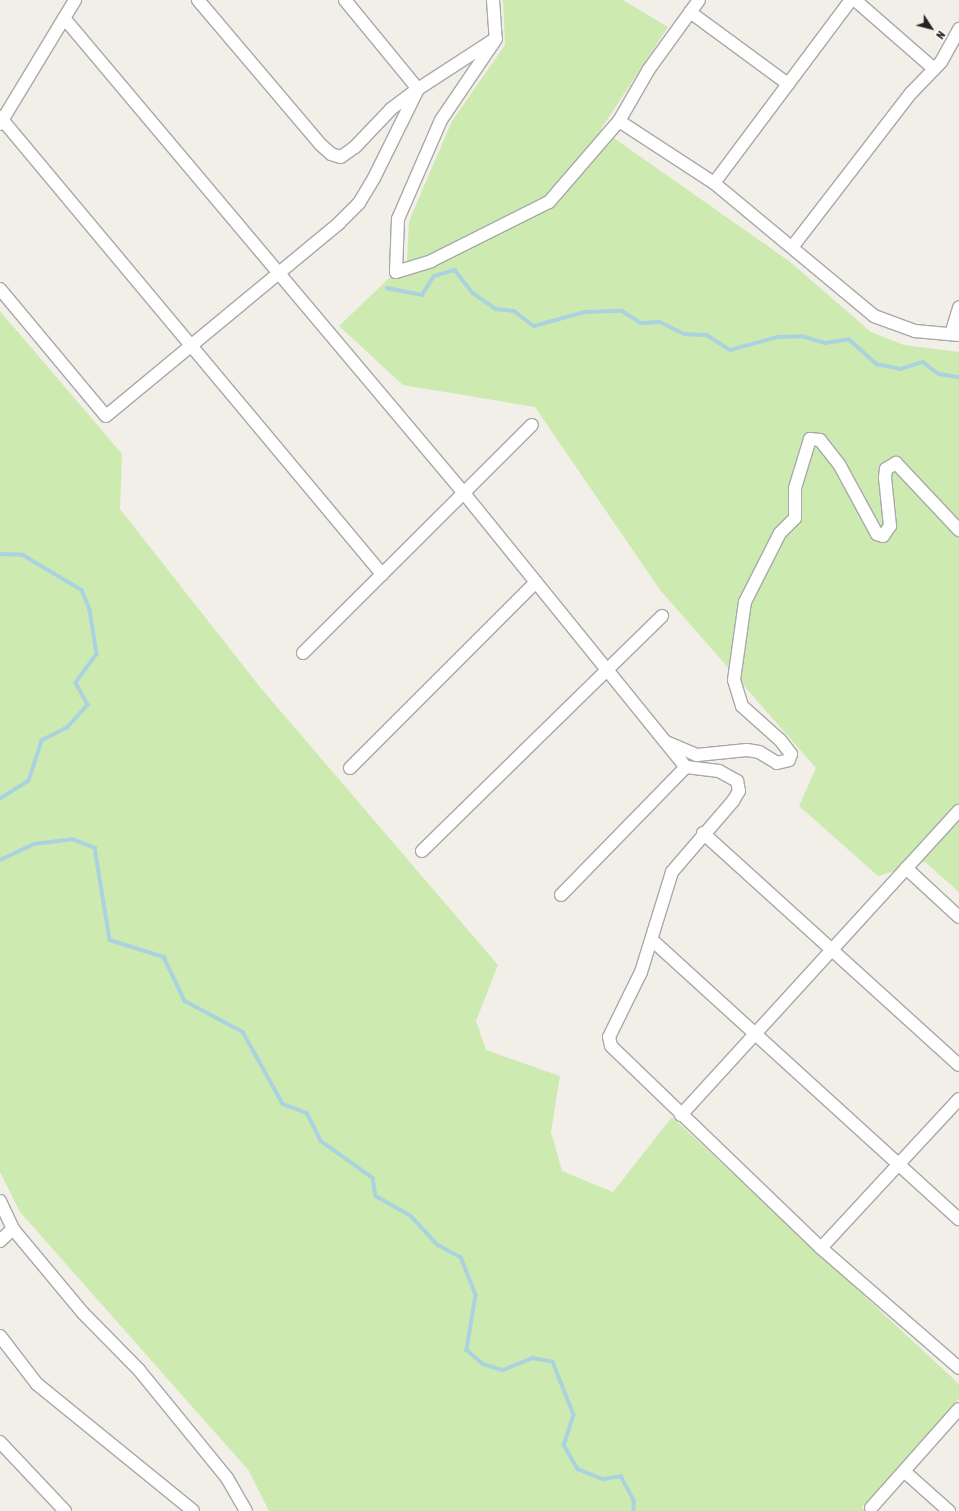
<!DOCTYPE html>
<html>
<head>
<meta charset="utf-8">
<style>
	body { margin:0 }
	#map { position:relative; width:959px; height:1511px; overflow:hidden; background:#f2efe9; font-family:"Asap Condensed",sans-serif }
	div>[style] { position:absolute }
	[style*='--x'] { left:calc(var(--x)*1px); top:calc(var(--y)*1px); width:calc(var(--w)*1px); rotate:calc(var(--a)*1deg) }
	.grass>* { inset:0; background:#cdebb0 }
	.stream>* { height:3.5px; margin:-1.75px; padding:0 1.75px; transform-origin:1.75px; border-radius:1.75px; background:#aad3df }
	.roads { filter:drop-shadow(1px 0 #a9a9a9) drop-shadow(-1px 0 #a9a9a9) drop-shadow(0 1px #a9a9a9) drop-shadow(0 -1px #a9a9a9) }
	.minor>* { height:12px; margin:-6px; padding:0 6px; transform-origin:6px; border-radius:6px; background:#fff }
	span { translate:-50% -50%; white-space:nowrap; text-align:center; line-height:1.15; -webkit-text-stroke:3.5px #fff; paint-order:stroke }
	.north { position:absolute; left:911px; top:8px; width:40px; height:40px; -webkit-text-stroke:3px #fff; paint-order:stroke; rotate:126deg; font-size:11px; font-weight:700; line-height:16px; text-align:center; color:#222 }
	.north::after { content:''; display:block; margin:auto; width:14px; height:18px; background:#222; clip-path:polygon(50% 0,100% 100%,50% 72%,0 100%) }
</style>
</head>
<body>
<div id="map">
	<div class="grass">
		<div style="clip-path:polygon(503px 0,623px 0,668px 27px,601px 129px,789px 261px,871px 332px,904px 345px,959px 352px,959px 892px,925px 862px,878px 876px,799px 806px,816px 768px,660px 590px,535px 407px,403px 385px,339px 326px,407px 261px,409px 221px,452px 121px,505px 45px)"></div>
		<div style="clip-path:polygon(0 311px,122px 454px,120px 509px,260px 687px,498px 965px,476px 1021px,486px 1050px,560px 1076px,551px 1132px,562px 1171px,613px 1192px,672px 1117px,959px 1384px,959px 1399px,862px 1507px,865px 1511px,269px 1511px,249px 1471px,20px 1212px,0 1172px)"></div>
	</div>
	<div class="stream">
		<div style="--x:387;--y:288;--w:36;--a:11"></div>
		<div style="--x:422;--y:295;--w:22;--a:-58"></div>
		<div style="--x:434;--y:276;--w:22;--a:-16"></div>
		<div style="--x:455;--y:270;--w:29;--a:52"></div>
		<div style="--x:473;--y:293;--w:28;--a:35"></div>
		<div style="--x:496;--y:309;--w:18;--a:6"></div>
		<div style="--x:514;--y:311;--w:25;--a:37"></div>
		<div style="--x:534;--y:326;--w:53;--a:-15.4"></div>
		<div style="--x:585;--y:312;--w:37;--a:-2"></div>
		<div style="--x:622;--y:311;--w:22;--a:32"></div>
		<div style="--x:641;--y:323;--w:19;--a:-3"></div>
		<div style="--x:660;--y:322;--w:28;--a:26"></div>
		<div style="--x:685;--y:334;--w:22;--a:3"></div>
		<div style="--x:707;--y:335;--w:27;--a:33"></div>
		<div style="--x:730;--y:350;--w:50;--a:-15.2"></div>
		<div style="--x:778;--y:337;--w:24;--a:-2"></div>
		<div style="--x:802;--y:336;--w:24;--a:17"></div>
		<div style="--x:825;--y:343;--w:24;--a:-9"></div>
		<div style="--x:849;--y:339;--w:38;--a:42"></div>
		<div style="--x:877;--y:364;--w:24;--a:12"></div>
		<div style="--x:900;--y:369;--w:24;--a:-17"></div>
		<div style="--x:923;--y:362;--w:20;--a:37"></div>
		<div style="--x:939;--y:374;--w:20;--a:9"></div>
		<div style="--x:0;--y:554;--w:23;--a:2"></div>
		<div style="--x:23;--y:555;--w:69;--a:30.7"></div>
		<div style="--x:82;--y:590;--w:22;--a:68"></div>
		<div style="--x:90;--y:610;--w:45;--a:81"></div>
		<div style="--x:97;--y:654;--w:36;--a:126"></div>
		<div style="--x:76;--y:683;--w:25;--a:61"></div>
		<div style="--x:88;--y:705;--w:31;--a:132"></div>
		<div style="--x:67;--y:728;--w:28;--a:153"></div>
		<div style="--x:42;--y:741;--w:42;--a:108"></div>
		<div style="--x:29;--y:781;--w:34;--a:148"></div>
		<div style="--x:0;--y:860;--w:38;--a:-25"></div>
		<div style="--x:34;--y:844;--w:38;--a:-7"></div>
		<div style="--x:72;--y:839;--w:25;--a:21"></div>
		<div style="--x:95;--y:848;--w:93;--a:80.7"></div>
		<div style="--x:110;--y:940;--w:57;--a:17.5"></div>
		<div style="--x:164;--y:957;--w:49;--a:64.5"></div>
		<div style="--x:185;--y:1001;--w:66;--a:28.1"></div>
		<div style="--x:243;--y:1032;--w:82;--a:60.9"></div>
		<div style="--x:283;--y:1104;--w:26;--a:21"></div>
		<div style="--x:307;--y:1113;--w:31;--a:63"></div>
		<div style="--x:321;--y:1141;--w:64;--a:35.4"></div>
		<div style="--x:373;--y:1178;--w:18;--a:81"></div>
		<div style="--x:376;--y:1196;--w:40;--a:29.7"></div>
		<div style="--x:411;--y:1216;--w:40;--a:47"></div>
		<div style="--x:438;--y:1245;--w:26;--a:28"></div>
		<div style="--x:461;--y:1257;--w:41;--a:68.5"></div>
		<div style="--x:476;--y:1295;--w:56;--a:99.3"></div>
		<div style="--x:467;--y:1350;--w:21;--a:41"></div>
		<div style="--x:483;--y:1364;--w:21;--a:17"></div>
		<div style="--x:503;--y:1370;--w:32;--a:-22"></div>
		<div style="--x:533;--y:1358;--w:20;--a:11"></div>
		<div style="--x:553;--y:1362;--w:57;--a:68.4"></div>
		<div style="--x:574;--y:1415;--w:32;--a:108"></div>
		<div style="--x:564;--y:1445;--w:28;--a:60"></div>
		<div style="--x:578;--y:1469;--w:27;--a:22"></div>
		<div style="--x:603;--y:1479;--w:18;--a:-9"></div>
		<div style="--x:621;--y:1476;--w:27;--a:62"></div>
		<div style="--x:634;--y:1500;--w:11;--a:90"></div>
	</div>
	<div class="roads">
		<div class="minor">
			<div style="--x:198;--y:0;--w:189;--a:49.7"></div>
			<div style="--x:320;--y:144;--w:15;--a:42"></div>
			<div style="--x:331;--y:154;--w:10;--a:17"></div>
			<div style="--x:341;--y:157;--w:17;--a:-36"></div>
			<div style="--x:355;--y:147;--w:52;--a:-46.5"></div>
			<div style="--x:391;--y:109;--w:34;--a:-37"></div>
			<div style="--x:418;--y:89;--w:115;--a:-129.4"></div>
			<div style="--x:493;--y:0;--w:39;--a:86"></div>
			<div style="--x:496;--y:39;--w:98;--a:124.2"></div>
			<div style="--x:441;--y:120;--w:108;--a:113.5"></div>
			<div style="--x:398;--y:219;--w:53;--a:92.2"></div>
			<div style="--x:396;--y:272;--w:37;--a:-17"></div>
			<div style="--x:431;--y:261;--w:132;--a:-26.6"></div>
			<div style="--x:549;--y:202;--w:107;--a:-49.2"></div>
			<div style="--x:619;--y:121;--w:60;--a:-60"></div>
			<div style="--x:649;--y:69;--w:85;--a:-54.1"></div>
			<div style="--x:855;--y:0;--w:105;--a:41.1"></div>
			<div style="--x:690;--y:12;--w:122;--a:36.3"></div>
			<div style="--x:64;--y:18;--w:620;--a:49.91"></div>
			<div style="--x:463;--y:492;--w:354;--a:51"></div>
			<div style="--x:0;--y:117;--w:596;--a:50.11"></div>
			<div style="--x:619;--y:121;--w:113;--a:33.1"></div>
			<div style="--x:714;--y:183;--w:208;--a:39.7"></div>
			<div style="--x:874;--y:316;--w:44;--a:20.1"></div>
			<div style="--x:915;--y:331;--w:44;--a:5.2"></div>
			<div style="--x:0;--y:124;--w:145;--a:-58.8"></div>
			<div style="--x:714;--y:183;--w:229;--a:-53.2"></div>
			<div style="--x:793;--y:246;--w:193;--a:-52.4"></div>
			<div style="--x:911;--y:93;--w:43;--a:-45.9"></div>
			<div style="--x:941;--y:62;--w:38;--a:-61"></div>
			<div style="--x:0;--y:289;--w:165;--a:50.2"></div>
			<div style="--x:106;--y:416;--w:303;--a:-39.6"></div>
			<div style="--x:339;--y:223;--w:28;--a:-45"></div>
			<div style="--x:359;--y:203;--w:29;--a:-59"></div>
			<div style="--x:374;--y:178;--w:99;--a:-63.7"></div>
			<div style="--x:418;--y:89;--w:88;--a:-33"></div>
			<div style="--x:951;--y:334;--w:28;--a:-73"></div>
			<div style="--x:303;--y:653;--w:323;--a:-44.9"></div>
			<div style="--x:666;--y:742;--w:34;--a:23"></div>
			<div style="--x:697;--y:755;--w:50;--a:-5.7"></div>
			<div style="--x:747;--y:750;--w:12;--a:9"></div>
			<div style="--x:759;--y:752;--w:21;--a:31"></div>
			<div style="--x:777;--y:763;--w:12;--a:-14"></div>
			<div style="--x:789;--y:760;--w:6;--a:-72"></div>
			<div style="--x:791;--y:754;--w:18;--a:-128"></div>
			<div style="--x:780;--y:740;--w:51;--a:-138.2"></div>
			<div style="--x:742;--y:706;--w:27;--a:-107"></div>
			<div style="--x:734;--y:680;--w:79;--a:-82"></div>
			<div style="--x:745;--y:602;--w:77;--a:-63.1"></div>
			<div style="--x:780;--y:533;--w:21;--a:-45"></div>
			<div style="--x:795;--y:518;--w:30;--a:-90"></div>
			<div style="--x:795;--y:488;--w:51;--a:-73"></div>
			<div style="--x:810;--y:439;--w:10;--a:6"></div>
			<div style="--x:820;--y:440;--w:31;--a:52"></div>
			<div style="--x:839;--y:464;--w:80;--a:61.5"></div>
			<div style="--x:877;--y:534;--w:6;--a:18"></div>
			<div style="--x:883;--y:536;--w:12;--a:-55"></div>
			<div style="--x:890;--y:526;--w:48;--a:-95.9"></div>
			<div style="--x:885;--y:478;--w:9;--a:-84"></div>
			<div style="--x:886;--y:469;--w:12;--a:-31"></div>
			<div style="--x:896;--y:463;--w:92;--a:46.8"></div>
			<div style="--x:350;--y:768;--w:263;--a:-45"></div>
			<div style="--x:703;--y:833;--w:345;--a:42.2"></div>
			<div style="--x:422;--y:851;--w:336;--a:-44.4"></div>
			<div style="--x:906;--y:868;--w:72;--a:42.8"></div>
			<div style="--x:561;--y:895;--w:179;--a:-45.7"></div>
			<div style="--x:686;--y:767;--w:33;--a:7"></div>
			<div style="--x:719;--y:771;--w:21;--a:29"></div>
			<div style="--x:737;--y:781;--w:10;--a:79"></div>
			<div style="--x:739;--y:791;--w:12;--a:121"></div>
			<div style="--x:733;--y:801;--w:94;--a:130.7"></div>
			<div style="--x:672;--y:872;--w:105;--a:107.2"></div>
			<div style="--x:641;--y:972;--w:72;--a:116.2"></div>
			<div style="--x:609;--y:1037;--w:9;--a:77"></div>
			<div style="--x:611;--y:1046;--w:291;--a:43.9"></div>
			<div style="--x:821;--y:1248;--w:183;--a:41"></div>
			<div style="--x:652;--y:940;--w:415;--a:42.3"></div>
			<div style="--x:681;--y:1115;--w:412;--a:-47.6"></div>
			<div style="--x:0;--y:1201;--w:31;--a:65"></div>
			<div style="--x:13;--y:1229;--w:109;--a:50.2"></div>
			<div style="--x:83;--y:1313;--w:80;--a:45.5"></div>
			<div style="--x:139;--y:1370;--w:139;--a:50.8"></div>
			<div style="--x:227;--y:1478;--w:38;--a:60"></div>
			<div style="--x:0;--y:1241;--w:18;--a:-43"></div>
			<div style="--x:821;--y:1248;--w:203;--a:-47.2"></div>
			<div style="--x:0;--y:1336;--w:61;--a:52.4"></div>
			<div style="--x:37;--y:1384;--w:201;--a:39.1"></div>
			<div style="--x:0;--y:1442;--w:95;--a:46.7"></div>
			<div style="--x:905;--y:1472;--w:59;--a:41.6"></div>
			<div style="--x:871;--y:1508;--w:132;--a:-48.4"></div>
		</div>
	</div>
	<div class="north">N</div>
</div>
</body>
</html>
